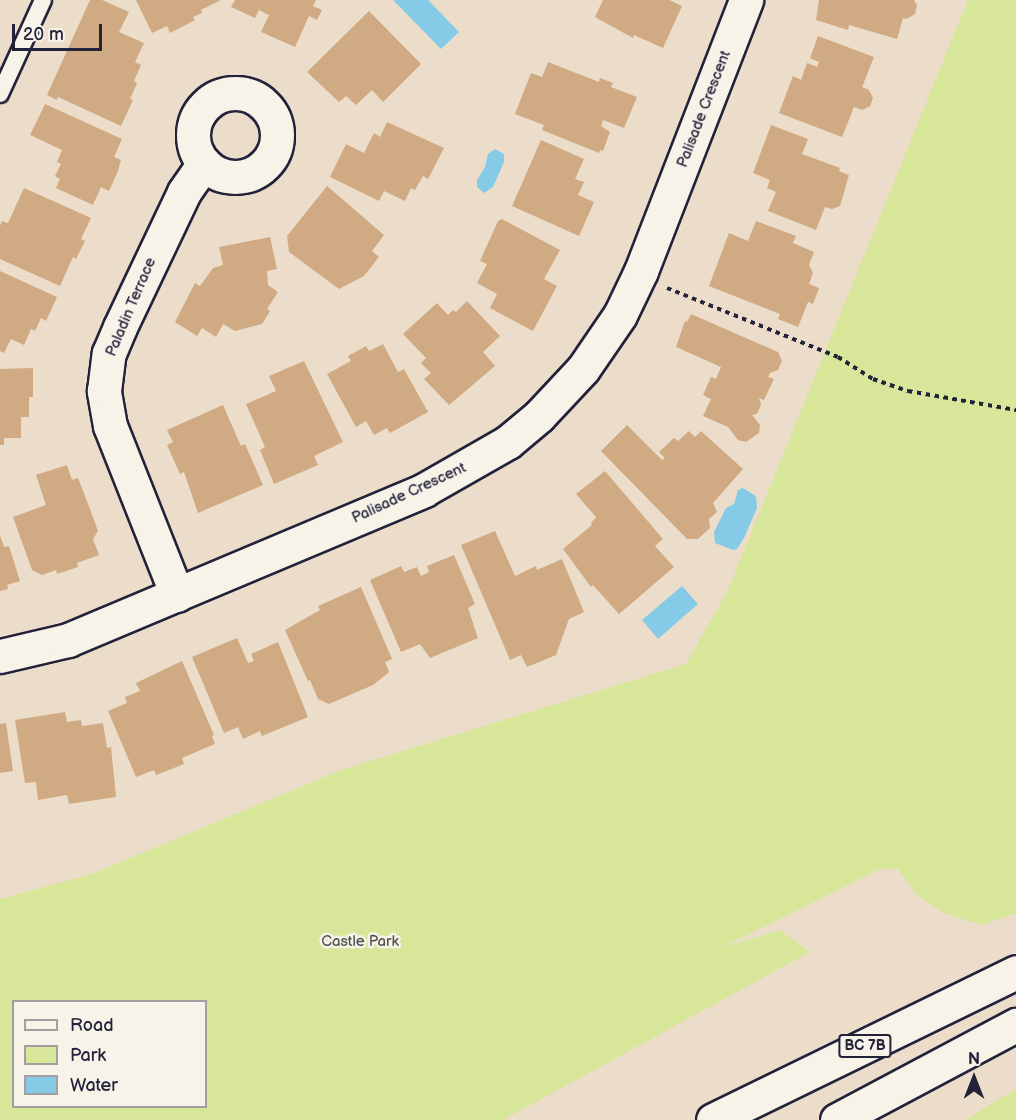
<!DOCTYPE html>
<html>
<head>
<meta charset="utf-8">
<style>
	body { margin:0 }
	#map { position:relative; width:1016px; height:1120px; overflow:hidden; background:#ebddc9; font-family:"Balsamiq Sans",sans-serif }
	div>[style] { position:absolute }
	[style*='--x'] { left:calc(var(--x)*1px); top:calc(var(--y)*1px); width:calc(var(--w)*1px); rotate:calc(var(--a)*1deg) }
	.green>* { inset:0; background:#d7e699 }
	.water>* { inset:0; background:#85cbe7 }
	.building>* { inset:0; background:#d0aa82 }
	.path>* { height:4px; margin-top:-2px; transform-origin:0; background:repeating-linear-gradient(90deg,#22223b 0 4.5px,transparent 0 9px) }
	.roads { filter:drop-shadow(2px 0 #22223b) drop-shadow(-2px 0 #22223b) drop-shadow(0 2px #22223b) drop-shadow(0 -2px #22223b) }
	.lane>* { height:16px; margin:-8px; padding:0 8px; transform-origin:8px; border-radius:8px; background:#f7f3e8 }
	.street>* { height:33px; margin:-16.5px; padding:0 16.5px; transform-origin:16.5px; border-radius:16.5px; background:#f7f3e8 }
	.street>.ring { margin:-16.5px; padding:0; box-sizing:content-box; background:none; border:33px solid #f7f3e8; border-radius:50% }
	.highway>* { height:33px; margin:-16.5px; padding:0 16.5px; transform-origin:16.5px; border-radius:16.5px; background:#f7f3e8 }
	span { translate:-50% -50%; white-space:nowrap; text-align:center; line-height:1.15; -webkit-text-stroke:5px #f7f3e8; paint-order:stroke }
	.shield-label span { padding:2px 4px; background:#f7f3e8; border:2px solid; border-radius:4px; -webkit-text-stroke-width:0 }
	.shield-label { font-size:14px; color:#22223b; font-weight:700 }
	.street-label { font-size:15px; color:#22223b }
	.park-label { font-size:15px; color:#4f5352 }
	.legend { position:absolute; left:12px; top:1000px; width:195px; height:108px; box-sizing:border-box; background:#f7f3e8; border:2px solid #a29fa3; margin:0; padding:8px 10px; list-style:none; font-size:18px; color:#22223b }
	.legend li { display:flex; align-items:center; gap:12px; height:30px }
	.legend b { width:30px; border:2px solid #a29fa3 }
	.north { position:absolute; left:944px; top:1048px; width:60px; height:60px; -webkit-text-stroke:4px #f7f3e8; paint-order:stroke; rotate:0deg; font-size:16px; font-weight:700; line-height:24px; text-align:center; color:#22223b }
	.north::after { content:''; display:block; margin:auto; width:21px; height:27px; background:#22223b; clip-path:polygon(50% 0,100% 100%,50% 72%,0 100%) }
	.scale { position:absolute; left:12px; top:24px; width:90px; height:27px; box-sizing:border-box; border:3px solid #22223b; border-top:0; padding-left:8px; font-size:18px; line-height:21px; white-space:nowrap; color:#22223b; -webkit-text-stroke:4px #f7f3e8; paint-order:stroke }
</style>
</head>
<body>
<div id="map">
	<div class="green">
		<div style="clip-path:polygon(evenodd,968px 0,1016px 0,1016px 913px,982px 925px,944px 913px,916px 894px,898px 869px,880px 869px,721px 948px,780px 930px,810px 952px,503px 1120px,0 1120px,0 899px,92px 874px,341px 770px,686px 664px,728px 590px,968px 0,14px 1002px,206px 1002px,206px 1106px,14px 1106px,14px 1002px)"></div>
		<div style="clip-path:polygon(1016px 1089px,1016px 1120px,965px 1120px)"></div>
	</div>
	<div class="water">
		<div style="clip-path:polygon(393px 0,428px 0,459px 32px,441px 49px)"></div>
		<div style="clip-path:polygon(495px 149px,504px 154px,504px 162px,493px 187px,484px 193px,477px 187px,477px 180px,485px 167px,488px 154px)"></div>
		<div style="clip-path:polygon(743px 488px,756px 496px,757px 508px,744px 538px,737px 549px,733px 550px,715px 543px,714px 532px,726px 508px,734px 504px,738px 490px)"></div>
		<div style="clip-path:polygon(682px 586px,698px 604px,658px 639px,642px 620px)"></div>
	</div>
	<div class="building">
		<div style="clip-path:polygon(90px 0,102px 0,129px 12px,119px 32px,144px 43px,135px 62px,141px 65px,134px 81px,137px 83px,130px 99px,133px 100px,121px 126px,58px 97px,57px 100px,47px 95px)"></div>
		<div style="clip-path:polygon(136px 0,221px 0,201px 10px,202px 13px,193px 17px,195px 20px,170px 33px,167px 26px,152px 33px)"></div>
		<div style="clip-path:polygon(235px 0,316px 0,313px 6px,322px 10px,317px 20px,309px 16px,295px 47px,261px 32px,269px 15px,259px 10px,255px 18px,231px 7px)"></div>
		<div style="clip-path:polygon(603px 0,669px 0,682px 6px,663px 48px,634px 35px,633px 38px,595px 17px)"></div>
		<div style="clip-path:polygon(819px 0,914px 0,917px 5px,915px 14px,906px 19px,903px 18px,897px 39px,849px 25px,848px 30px,816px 20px)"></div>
		<div style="clip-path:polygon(369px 11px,421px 64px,383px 102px,372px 90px,356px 105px,346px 96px,339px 102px,307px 72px)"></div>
		<div style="clip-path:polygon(818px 36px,874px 57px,862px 87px,869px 90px,873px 98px,870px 106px,862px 110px,854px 107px,842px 137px,779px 113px,793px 76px,801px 80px,807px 63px,817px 67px,819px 62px,810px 58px)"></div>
		<div style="clip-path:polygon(548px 62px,599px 82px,600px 78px,613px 83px,611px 87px,637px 97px,624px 128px,603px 120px,601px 126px,610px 132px,603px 151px,600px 150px,599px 153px,542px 130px,544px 125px,515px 114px,531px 73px,542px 77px)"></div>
		<div style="clip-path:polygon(45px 104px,122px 139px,114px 157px,121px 160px,118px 171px,109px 191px,101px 187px,93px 205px,56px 188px,60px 179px,55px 176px,61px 164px,57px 162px,62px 150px,30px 135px)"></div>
		<div style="clip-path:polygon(387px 122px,444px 148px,428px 179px,423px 176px,415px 190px,411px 188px,405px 201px,384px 191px,379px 201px,330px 177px,346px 144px,364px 153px,374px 133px,380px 137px)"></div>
		<div style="clip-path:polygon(771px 125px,808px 139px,802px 154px,840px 168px,839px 171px,849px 175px,840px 206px,832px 209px,825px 207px,816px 230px,768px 211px,776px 192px,767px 188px,770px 180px,753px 173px)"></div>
		<div style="clip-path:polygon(541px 140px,584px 159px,575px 179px,584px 182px,578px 195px,594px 202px,579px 236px,512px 206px)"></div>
		<div style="clip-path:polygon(327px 186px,384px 235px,372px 251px,379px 257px,364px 276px,339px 289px,289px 252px,287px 236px)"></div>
		<div style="clip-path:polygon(24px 188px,91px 218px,81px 239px,85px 241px,76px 259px,73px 257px,60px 286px,0 259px,0 226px,2px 221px,8px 223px)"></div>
		<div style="clip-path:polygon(502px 219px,560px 250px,544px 279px,557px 286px,533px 331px,490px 308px,497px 294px,477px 283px,487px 264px,480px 261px,498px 221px)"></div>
		<div style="clip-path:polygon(756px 221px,796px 236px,793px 243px,814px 252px,809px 265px,813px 273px,809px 284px,819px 288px,813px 304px,808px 302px,798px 327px,778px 319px,780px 314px,709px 286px,729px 233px,748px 241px)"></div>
		<div style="clip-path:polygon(270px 237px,277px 269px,267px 271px,268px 285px,278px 292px,267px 309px,270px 311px,262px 324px,235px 331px,223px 324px,216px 337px,202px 328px,197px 336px,175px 322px,195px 283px,200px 286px,213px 268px,223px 265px,219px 247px)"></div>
		<div style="clip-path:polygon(0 271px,57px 297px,46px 321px,41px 318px,35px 331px,31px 329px,24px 345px,11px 339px,4px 353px,0 351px)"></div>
		<div style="clip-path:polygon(467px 301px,500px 336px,483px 352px,495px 366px,449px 405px,424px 379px,431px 373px,421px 363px,426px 358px,403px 334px,437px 303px,448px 315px,453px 310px,456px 312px)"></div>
		<div style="clip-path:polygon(691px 314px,778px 352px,782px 361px,778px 370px,770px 373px,768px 377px,774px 379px,764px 400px,759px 398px,761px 405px,757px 414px,752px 415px,760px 425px,759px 433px,746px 442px,738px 440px,728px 427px,703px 416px,711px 399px,703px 395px,711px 377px,716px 379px,721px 367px,676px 347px,685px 321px,687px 322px)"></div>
		<div style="clip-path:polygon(383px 344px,398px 372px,404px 369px,428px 412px,390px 433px,387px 428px,374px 435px,366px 421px,356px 427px,327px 374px,351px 361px,348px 356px,366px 346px,369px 351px)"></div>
		<div style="clip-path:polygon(304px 361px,343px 442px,314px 456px,318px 465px,274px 484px,260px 450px,265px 447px,246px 404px,276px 391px,269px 376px)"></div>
		<div style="clip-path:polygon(33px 368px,33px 397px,29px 397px,29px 417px,21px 417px,21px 438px,4px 438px,4px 445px,0 445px,0 369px)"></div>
		<div style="clip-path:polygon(223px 405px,241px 446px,245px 444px,263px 485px,198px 513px,184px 472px,180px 474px,167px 445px,173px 442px,167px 430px)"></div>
		<div style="clip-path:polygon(627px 425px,662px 460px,665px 458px,659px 452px,674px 438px,678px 441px,689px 431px,695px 437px,701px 431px,743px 469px,713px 503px,717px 512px,709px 519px,710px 528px,698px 539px,687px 539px,601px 451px)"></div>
		<div style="clip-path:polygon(67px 465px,72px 480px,78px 478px,93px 517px,98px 531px,93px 539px,99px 555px,77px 563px,78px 567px,57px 574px,56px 570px,42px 575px,32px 570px,13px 517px,46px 505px,36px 475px)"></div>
		<div style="clip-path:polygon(605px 471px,663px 539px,655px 546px,674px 567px,619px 614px,593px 585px,591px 587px,563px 549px,592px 525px,591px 523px,596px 517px,576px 494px)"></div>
		<div style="clip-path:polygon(495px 531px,515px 576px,536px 566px,537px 570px,562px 559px,584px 612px,569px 619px,556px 655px,527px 667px,521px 655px,510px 660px,461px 545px)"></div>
		<div style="clip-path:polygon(0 535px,4px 547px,9px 546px,20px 581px,7px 585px,8px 589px,0 591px)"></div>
		<div style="clip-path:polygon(454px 555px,475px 604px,468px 608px,478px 638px,430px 658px,420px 644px,401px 652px,370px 580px,401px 566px,404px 572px,417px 567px,421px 576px,429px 572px,427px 566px)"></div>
		<div style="clip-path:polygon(361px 587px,392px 659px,385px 662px,389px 672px,373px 685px,329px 704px,318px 699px,310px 680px,308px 681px,285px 630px,320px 610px,318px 606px)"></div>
		<div style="clip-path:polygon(237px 638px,248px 663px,254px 661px,251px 654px,278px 642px,308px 717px,262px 736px,260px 731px,243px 739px,238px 727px,224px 733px,192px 657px)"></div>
		<div style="clip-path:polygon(182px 661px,214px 735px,212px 736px,215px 744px,182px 758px,184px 764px,156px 775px,154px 770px,136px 777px,108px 711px,127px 703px,125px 697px,140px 691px,136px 683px)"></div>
		<div style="clip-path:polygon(65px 712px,67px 722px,81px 720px,82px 726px,103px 723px,107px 748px,111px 747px,116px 797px,69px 804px,67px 795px,38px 800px,36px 782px,25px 783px,15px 720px)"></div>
		<div style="clip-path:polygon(6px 723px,13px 771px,0 773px,0 724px)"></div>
	</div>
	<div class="path">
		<div style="--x:667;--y:288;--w:184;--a:22"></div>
		<div style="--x:838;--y:357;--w:41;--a:32.2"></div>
		<div style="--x:873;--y:379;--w:37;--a:19"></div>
		<div style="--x:908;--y:391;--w:110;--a:10"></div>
	</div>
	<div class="roads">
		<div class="lane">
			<div style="--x:0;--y:94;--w:103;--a:-65.4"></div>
		</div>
		<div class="street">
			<div class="ring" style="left:193px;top:93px;width:51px;height:51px"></div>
			<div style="--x:177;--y:595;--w:182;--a:-111.6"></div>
			<div style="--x:110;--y:426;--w:36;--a:-100"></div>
			<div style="--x:104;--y:391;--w:38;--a:-83"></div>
			<div style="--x:109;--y:353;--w:28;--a:-67"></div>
			<div style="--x:120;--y:327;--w:149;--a:-64.6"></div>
			<div style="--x:184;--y:192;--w:35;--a:-55"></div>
			<div style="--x:0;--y:656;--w:70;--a:-13.2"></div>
			<div style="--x:68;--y:640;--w:386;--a:-22.8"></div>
			<div style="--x:424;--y:490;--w:97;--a:-29.7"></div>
			<div style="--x:508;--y:442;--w:40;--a:-40"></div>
			<div style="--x:539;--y:416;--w:64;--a:-46.9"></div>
			<div style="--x:583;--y:369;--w:65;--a:-55.6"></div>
			<div style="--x:620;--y:315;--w:49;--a:-64.5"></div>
			<div style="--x:641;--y:271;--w:291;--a:-68.8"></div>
		</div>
		<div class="highway">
			<div style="--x:713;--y:1120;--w:337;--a:-26"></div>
			<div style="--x:837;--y:1120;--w:203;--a:-28"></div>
		</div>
	</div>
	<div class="shield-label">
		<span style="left:865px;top:1046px">BC 7B</span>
	</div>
	<div class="street-label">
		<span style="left:704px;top:109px;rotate:-69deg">Palisade Crescent</span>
		<span style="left:131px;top:307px;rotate:-67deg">Paladin Terrace</span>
		<span style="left:409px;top:493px;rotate:-25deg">Palisade Crescent</span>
	</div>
	<div class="park-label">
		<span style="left:360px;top:942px">Castle Park</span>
	</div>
	<ul class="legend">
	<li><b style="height:8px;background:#f7f3e8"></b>Road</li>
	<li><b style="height:16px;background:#d7e699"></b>Park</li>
	<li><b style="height:16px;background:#85cbe7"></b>Water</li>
	</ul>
	<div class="north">N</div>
	<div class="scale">20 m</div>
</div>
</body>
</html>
